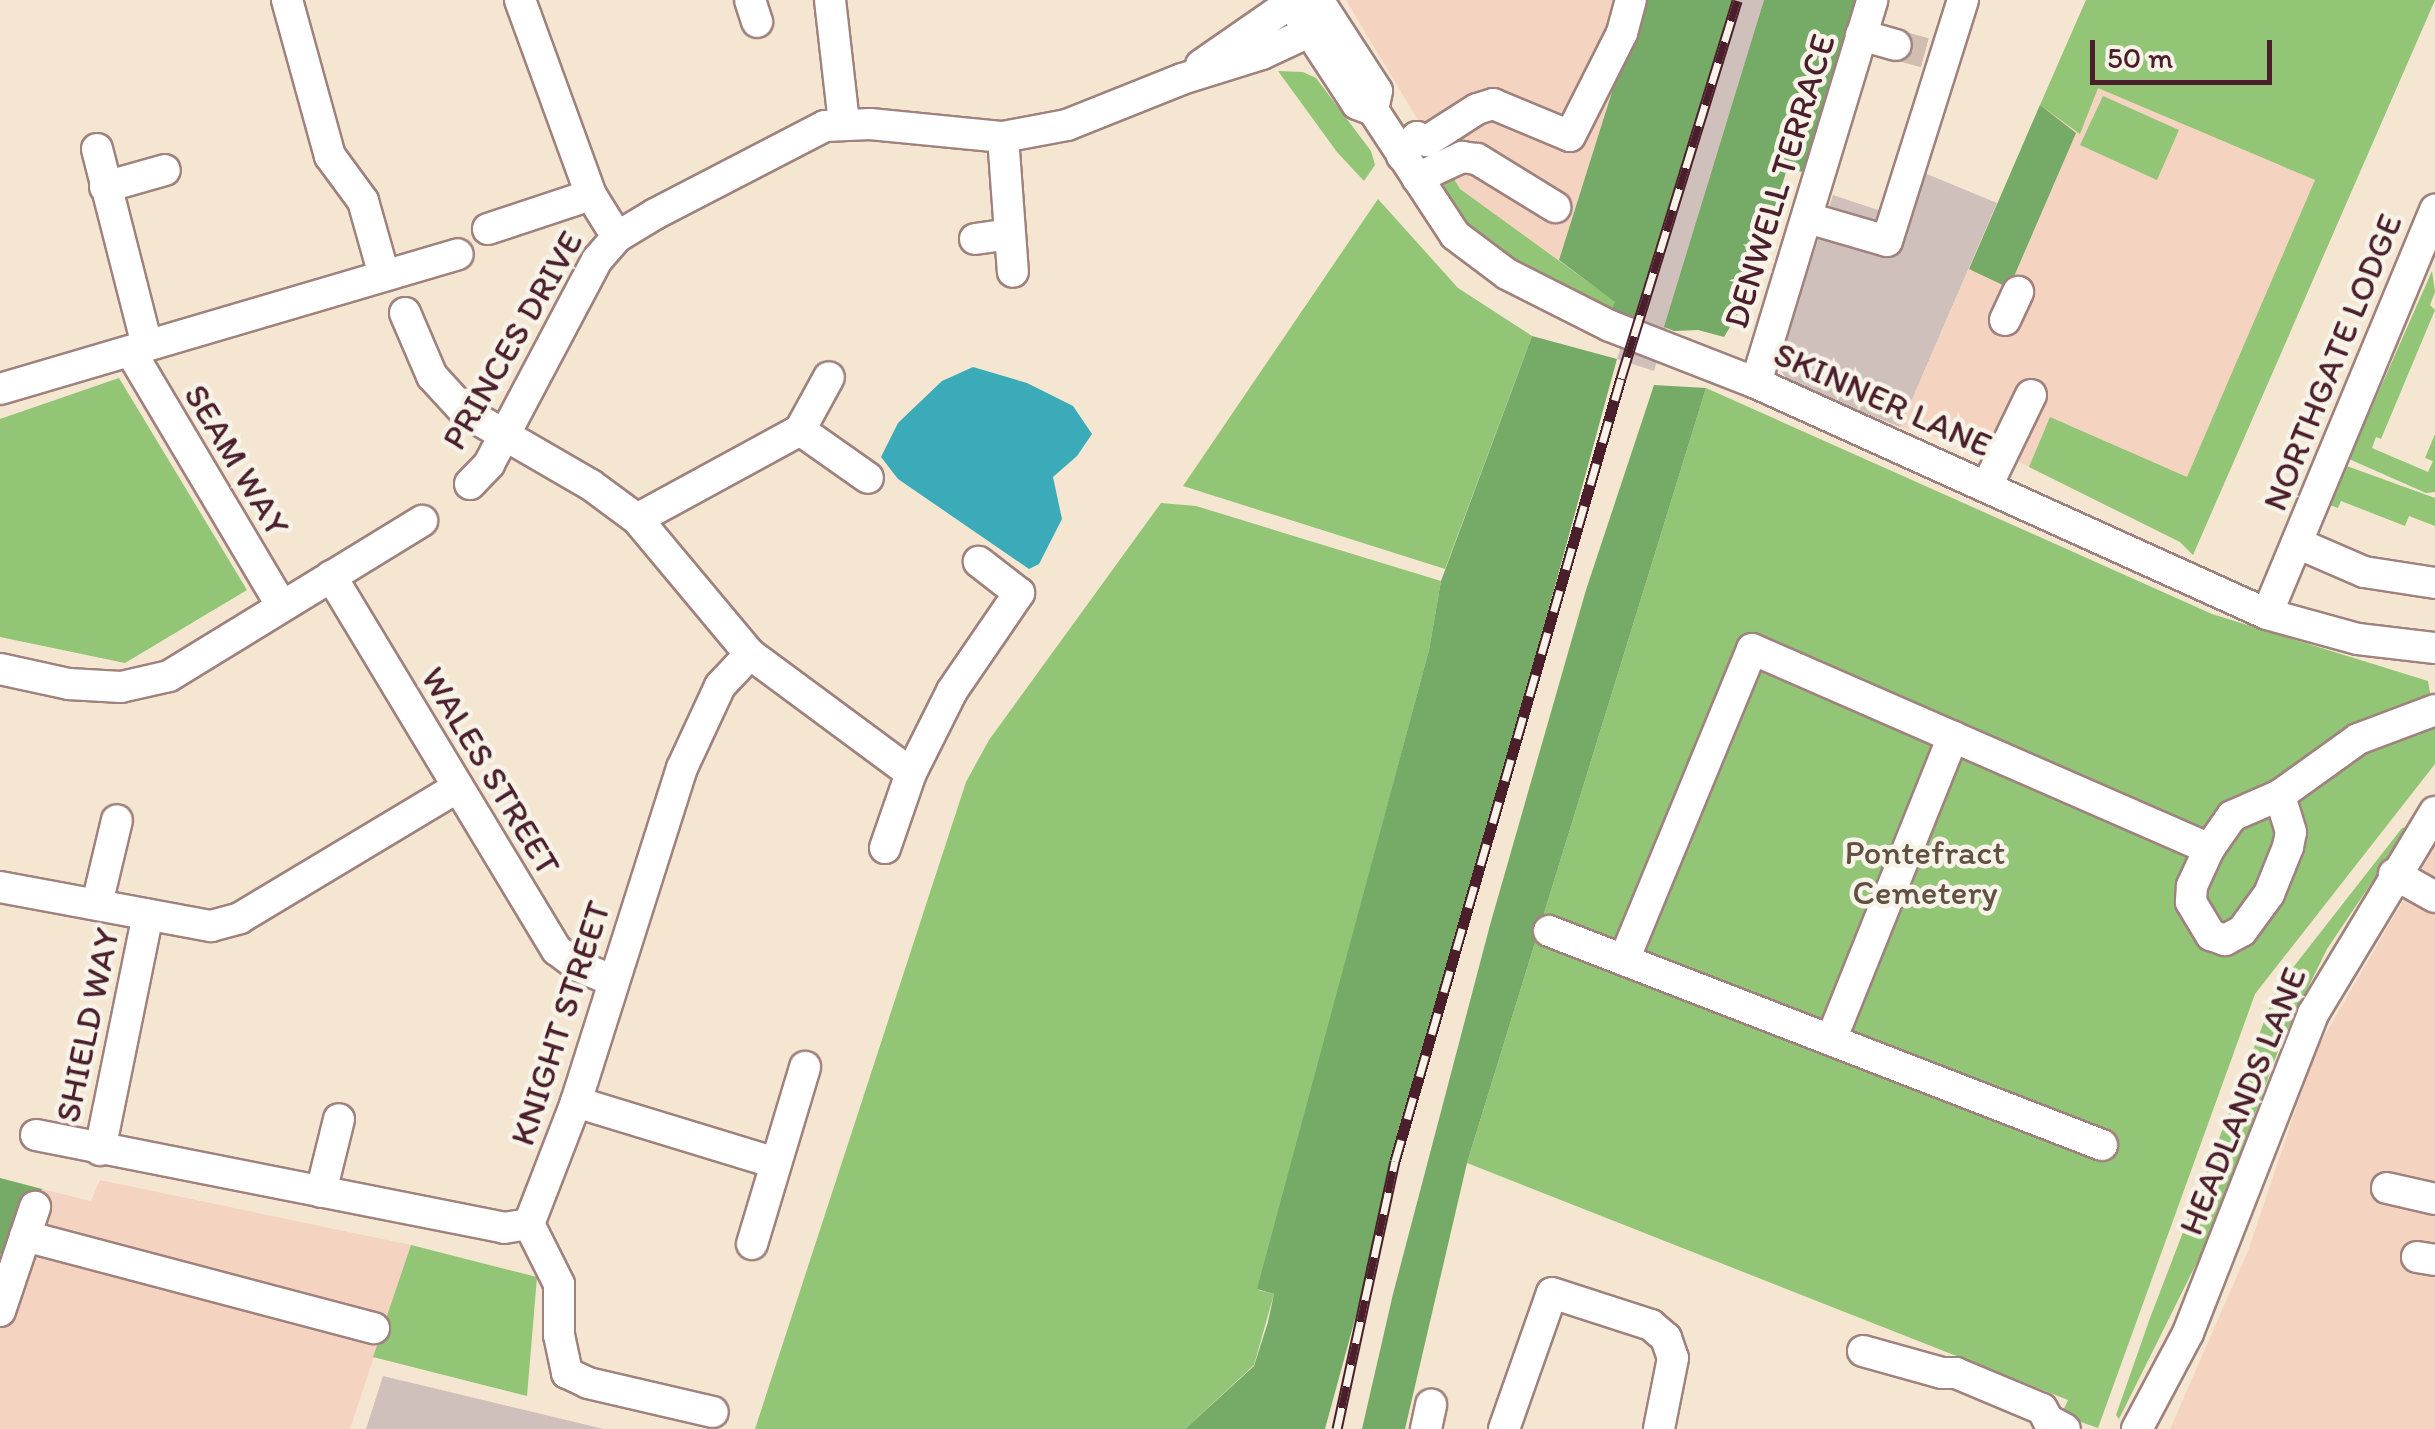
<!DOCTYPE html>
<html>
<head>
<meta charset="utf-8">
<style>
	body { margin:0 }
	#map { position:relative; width:2435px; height:1429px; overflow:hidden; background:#f4e6d1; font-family:Itim,sans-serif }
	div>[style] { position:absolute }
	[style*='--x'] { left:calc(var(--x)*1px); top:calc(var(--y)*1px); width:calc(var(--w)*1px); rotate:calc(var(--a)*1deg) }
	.built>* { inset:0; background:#f4d3c0 }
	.industrial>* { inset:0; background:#d0c0bc }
	.green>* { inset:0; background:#92c576 }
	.forest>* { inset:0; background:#75aa67 }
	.water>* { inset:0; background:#3babb9 }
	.minor-tunnel>* { height:30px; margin-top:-15px; transform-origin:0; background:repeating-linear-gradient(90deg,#d2beb0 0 30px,transparent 0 45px) }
	.roads { filter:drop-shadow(2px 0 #9f827e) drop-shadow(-2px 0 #9f827e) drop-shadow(0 2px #9f827e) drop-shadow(0 -2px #9f827e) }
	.minor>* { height:30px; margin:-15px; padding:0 15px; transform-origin:15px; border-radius:15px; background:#fff }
	.rail>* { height:11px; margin-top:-5.5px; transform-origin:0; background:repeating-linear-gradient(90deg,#f7f3e8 0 22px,#4a1f2b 0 44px); box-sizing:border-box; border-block:2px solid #4a1f2b }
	span { translate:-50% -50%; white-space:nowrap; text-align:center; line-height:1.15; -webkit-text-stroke:9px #f7f3e8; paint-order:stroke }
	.street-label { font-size:35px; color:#4a1f2b }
	.park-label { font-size:35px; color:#605142 }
	.scale { position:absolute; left:2090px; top:40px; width:182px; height:45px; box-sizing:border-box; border:5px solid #4a1f2b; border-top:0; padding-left:12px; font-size:30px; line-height:35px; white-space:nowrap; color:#4a1f2b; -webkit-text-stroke:8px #f7f3e8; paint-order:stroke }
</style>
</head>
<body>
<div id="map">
	<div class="built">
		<div style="clip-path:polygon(1346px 0,1641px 0,1559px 260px,1459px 189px)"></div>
		<div style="clip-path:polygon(2086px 0,2435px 0,2193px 555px,2180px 542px,2013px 459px,1900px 427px)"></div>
		<div style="clip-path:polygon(2435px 846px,2435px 1429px,2170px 1429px,2248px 1251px,2315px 1052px)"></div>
		<div style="clip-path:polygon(100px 1180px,411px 1245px,350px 1429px,0 1429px,0 1254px,9px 1257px,42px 1189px,91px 1201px)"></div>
	</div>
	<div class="industrial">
		<div style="clip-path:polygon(1729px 0,1764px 0,1654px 371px,1617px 359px)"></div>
		<div style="clip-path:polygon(1922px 172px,1997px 203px,1900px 427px,1790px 384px,1777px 365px,1833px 195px,1908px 220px)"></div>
		<div style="clip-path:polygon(383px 1376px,604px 1429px,366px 1429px)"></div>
	</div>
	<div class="green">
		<div style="clip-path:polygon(2086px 0,2435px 0,2193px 555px,2180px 542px,2029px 467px,2050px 417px,2187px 477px,2315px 180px,2098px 88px,2080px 134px,2040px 105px)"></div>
		<div style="clip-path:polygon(1278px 71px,1303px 72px,1316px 78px,1371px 151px,1375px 165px,1364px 181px,1337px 152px)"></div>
		<div style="clip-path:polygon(2103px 96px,2179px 130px,2157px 180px,2080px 145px)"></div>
		<div style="clip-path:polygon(1448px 169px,1460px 189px,1616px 302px,1610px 314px,1465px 231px,1440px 200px)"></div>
		<div style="clip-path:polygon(1378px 199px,1458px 288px,1532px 336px,1445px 569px,1183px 486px)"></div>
		<div style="clip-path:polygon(2432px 271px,2435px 292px,2430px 305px,2435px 310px,2381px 439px,2376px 437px,2372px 448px,2428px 472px,2433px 461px,2425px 458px,2435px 434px,2435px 492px,2426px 493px,2349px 459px)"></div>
		<div style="clip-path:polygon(119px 378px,247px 590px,125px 663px,0 637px,0 419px)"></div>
		<div style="clip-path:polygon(1706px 388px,2212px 614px,2428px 681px,2435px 721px,2435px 764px,2255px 994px,2098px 1428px,2061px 1415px,2068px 1400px,1467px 1163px)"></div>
		<div style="clip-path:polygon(2344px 465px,2435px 498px,2435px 526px,2409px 516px,2405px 526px,2341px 501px,2338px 508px,2327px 504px)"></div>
		<div style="clip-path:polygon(1161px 503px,1196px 506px,1441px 581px,1429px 650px,1258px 1290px,1274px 1294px,1254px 1365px,1185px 1429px,755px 1429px,966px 782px,989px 740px)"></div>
		<div style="clip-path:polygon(2409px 827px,2327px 949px,2281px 1043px,2210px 1236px,2119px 1419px,2116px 1415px,2150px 1318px,2277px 988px,2402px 828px)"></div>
		<div style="clip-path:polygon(411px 1245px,537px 1277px,527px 1396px,373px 1357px)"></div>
	</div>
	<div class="forest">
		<div style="clip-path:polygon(1641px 0,1732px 0,1633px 321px,1610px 314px,1615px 302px,1559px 260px)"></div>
		<div style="clip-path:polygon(1764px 0,1860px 0,1803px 172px,1787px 169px,1747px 299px,1724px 337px,1698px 330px,1674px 331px,1664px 327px)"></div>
		<div style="clip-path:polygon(2040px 105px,2076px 133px,2009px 288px,1969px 269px)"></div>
		<div style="clip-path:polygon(1532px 336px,1617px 359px,1325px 1429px,1185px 1429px,1254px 1366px,1268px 1322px,1274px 1294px,1257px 1289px,1429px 650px,1441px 581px)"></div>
		<div style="clip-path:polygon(1654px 385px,1706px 388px,1467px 1163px,1405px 1429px,1362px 1429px,1393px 1294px,1490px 925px,1586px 590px)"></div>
		<div style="clip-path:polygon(0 1178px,42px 1189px,8px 1257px,0 1254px)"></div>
	</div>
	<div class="water">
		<div style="clip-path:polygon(973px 367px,1027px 383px,1073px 406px,1092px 434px,1077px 456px,1053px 477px,1062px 519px,1039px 564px,1029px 569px,898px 479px,881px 457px,898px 423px,942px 381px)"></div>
	</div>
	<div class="minor-tunnel">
		<div style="--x:1896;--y:45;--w:30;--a:15"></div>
	</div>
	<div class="roads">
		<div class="minor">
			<div style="--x:287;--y:0;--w:162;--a:74.6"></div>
			<div style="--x:330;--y:156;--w:56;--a:53.7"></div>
			<div style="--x:363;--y:201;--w:77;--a:74.2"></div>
			<div style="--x:520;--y:0;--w:208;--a:70"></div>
			<div style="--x:591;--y:195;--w:49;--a:58.2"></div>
			<div style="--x:750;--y:0;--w:23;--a:72"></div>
			<div style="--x:830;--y:0;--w:124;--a:83.5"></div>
			<div style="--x:1289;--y:0;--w:124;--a:56.8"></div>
			<div style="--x:1357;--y:104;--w:17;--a:21"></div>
			<div style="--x:1373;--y:110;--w:149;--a:56.7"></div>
			<div style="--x:1455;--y:235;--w:65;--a:36.9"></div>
			<div style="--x:1507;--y:274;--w:115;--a:26.8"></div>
			<div style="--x:1610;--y:326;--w:157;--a:21.3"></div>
			<div style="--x:1756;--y:383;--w:561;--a:24.33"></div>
			<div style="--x:2267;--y:614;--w:94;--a:15.4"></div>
			<div style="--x:2358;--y:639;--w:78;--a:6.7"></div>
			<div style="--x:1318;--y:0;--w:108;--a:57"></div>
			<div style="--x:1377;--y:91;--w:19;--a:102"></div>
			<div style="--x:1861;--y:35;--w:36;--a:16"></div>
			<div style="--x:1201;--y:65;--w:114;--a:-34.7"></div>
			<div style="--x:1003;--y:137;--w:135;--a:85.8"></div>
			<div style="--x:97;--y:149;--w:202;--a:75.7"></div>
			<div style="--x:1402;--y:156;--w:24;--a:-52"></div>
			<div style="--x:1417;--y:137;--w:11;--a:22"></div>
			<div style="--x:1427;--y:141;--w:59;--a:-32.6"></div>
			<div style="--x:1477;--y:109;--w:17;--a:-17"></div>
			<div style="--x:1493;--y:104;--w:83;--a:22.6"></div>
			<div style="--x:1570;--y:136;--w:115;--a:-63.2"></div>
			<div style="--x:1622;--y:33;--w:34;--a:-75"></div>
			<div style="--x:1417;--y:178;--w:50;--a:-25"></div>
			<div style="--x:1462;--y:157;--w:15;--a:8"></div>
			<div style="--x:1477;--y:159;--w:92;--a:31.6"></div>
			<div style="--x:105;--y:187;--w:62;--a:-15.8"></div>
			<div style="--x:1808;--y:218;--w:82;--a:16.2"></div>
			<div style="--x:1887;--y:241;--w:253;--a:-72.5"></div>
			<div style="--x:488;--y:229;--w:108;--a:-18.3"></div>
			<div style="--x:975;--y:239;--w:35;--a:-8"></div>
			<div style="--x:405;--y:313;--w:69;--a:66.8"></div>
			<div style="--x:432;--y:376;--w:49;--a:47.5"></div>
			<div style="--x:465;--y:412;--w:146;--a:30.1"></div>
			<div style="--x:591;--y:485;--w:57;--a:36.5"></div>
			<div style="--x:637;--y:519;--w:176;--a:50.1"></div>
			<div style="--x:750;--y:654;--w:200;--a:36.5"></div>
			<div style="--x:2005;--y:320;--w:31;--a:-65"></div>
			<div style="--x:131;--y:352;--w:295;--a:59.3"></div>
			<div style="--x:1756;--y:383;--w:400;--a:-73.1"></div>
			<div style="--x:0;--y:389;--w:477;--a:-16.4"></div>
			<div style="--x:800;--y:430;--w:60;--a:-61.3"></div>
			<div style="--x:470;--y:484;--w:28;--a:-46"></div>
			<div style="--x:489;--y:464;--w:231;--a:-62.1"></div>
			<div style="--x:597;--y:260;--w:30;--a:-49"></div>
			<div style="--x:617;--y:237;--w:44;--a:-31.2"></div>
			<div style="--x:655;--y:214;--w:191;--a:-27.4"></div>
			<div style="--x:825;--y:126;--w:45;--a:-2.5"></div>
			<div style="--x:870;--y:124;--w:134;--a:5.6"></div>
			<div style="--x:1003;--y:137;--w:65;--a:-10.6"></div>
			<div style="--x:1067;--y:125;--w:124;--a:-21.8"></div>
			<div style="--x:1182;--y:79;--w:84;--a:-17.4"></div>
			<div style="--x:1262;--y:54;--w:52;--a:-25.1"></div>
			<div style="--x:1309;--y:32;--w:26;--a:-51"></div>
			<div style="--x:1987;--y:486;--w:101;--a:-64.2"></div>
			<div style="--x:637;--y:519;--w:186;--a:-28.6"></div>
			<div style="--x:800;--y:430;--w:83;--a:35.2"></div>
			<div style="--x:2297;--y:543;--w:73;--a:23.4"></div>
			<div style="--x:2364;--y:572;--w:72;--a:8.8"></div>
			<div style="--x:331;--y:576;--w:437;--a:58.9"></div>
			<div style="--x:557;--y:950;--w:26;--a:37"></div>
			<div style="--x:578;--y:966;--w:36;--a:23"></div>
			<div style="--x:2267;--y:614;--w:438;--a:-67.4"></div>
			<div style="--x:0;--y:669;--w:71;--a:12.3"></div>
			<div style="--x:69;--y:684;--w:52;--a:3.3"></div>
			<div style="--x:121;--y:687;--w:49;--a:-12.9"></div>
			<div style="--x:169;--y:676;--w:297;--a:-31.5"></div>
			<div style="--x:885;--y:848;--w:79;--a:-70.9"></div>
			<div style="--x:911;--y:773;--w:92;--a:-63.4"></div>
			<div style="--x:952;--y:691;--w:119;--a:-55.6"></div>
			<div style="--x:1019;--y:593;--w:51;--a:-142.2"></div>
			<div style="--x:2209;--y:849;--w:41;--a:114.7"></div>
			<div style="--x:2192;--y:886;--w:16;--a:94"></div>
			<div style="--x:2191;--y:902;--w:39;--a:59"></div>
			<div style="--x:2211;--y:935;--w:15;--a:20"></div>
			<div style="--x:2225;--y:940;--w:19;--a:-28"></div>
			<div style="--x:2242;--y:931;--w:46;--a:-53.9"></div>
			<div style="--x:2269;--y:894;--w:51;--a:-68"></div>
			<div style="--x:2288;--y:847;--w:15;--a:-79"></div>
			<div style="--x:2291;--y:832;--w:39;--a:-107"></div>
			<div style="--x:2394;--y:874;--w:47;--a:29.3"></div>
			<div style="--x:0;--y:887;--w:215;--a:10.5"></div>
			<div style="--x:211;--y:926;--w:30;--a:-15"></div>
			<div style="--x:240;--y:918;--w:252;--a:-31"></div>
			<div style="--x:97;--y:904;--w:86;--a:-76.6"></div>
			<div style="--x:1549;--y:931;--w:593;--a:21.16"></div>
			<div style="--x:1624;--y:960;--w:336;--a:-67.6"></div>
			<div style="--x:1752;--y:649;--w:499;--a:23.6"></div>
			<div style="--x:2209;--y:849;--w:40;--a:-55.1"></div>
			<div style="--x:2232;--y:816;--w:52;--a:-23.6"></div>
			<div style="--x:2280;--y:795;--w:96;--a:-35.7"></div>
			<div style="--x:2358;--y:739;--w:82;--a:-20.6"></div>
			<div style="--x:1831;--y:1040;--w:327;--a:-68.1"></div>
			<div style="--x:576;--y:1102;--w:208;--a:17"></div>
			<div style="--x:36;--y:1135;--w:477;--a:11.2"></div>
			<div style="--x:504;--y:1228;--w:25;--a:-9"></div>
			<div style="--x:100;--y:1150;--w:240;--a:-78.5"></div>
			<div style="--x:2387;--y:1188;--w:49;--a:12.9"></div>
			<div style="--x:321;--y:1192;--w:75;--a:-76.1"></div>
			<div style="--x:529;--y:1224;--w:131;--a:-68.9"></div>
			<div style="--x:576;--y:1102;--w:350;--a:-72.4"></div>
			<div style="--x:682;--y:768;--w:90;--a:-65.1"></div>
			<div style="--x:720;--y:686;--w:44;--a:-46.8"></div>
			<div style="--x:529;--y:1224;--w:67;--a:63.4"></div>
			<div style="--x:559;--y:1284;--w:51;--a:90"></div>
			<div style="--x:559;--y:1335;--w:39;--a:78"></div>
			<div style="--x:567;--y:1373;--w:23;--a:25"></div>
			<div style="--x:588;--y:1383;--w:128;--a:13.1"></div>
			<div style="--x:25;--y:1236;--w:361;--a:14.8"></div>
			<div style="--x:752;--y:1244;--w:185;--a:-73.3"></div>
			<div style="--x:2417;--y:1257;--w:18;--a:9"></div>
			<div style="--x:0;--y:1311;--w:110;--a:-71.4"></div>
			<div style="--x:1863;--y:1351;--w:82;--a:15.6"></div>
			<div style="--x:1942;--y:1373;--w:14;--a:0"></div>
			<div style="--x:1956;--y:1373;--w:93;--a:22.7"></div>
			<div style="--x:2042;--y:1409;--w:13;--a:61"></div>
			<div style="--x:2048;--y:1420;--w:19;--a:28"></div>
			<div style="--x:1426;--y:1429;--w:25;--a:-78"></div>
			<div style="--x:1504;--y:1429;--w:144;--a:-70.6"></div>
			<div style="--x:1552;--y:1293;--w:104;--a:17.9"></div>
			<div style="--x:1651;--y:1325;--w:20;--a:41"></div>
			<div style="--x:1666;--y:1338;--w:21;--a:71"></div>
			<div style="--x:1673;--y:1358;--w:72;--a:101.2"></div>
			<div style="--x:2137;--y:1429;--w:109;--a:-62"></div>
			<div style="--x:2188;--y:1333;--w:343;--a:-68.6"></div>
			<div style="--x:2313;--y:1014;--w:236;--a:-58.9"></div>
		</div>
	</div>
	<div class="rail">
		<div style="--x:1337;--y:1429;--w:274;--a:-77.8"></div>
		<div style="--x:1395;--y:1161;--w:815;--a:-73.9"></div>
		<div style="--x:1621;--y:378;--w:395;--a:-72.9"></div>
	</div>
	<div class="street-label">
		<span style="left:1779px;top:181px;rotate:-73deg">DENWELL TERRACE</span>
		<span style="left:512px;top:340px;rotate:-60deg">PRINCES DRIVE</span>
		<span style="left:2332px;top:362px;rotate:-68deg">NORTHGATE LODGE</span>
		<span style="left:1883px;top:399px;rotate:24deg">SKINNER LANE</span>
		<span style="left:237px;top:460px;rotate:59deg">SEAM WAY</span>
		<span style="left:491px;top:771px;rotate:59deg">WALES STREET</span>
		<span style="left:560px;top:1023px;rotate:-72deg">KNIGHT STREET</span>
		<span style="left:87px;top:1025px;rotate:-78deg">SHIELD WAY</span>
		<span style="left:2242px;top:1101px;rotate:-68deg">HEADLANDS LANE</span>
	</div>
	<div class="park-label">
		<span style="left:1925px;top:872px">Pontefract<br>Cemetery</span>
	</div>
	<div class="scale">50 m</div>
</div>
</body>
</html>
